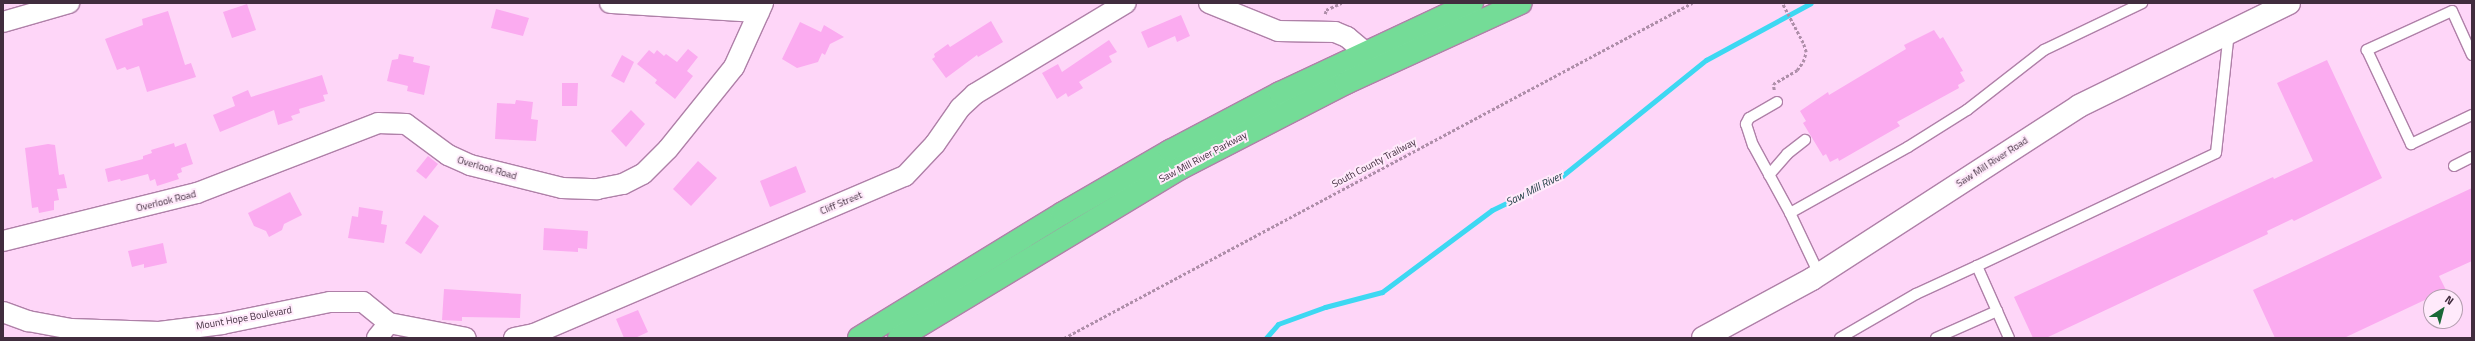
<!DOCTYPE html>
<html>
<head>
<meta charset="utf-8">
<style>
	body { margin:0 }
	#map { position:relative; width:2475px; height:341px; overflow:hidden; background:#fed6f8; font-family:"Titillium Web",sans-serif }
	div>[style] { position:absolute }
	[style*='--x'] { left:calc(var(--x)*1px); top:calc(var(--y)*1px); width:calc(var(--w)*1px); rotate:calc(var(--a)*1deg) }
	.stream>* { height:5px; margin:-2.5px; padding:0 2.5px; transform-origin:2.5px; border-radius:2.5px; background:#3dd8f2 }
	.building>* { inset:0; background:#fbabf0 }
	.path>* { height:2.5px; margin-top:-1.25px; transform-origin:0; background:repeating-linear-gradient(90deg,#ae8ea9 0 3px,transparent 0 5px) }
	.roads { filter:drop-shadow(1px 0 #af80a8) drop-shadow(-1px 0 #af80a8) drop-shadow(0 1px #af80a8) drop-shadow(0 -1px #af80a8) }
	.service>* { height:10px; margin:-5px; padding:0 5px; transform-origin:5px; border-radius:5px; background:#fff }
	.minor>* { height:20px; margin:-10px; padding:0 10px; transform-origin:10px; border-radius:10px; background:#fff }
	.secondary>* { height:22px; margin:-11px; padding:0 11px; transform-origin:11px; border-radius:11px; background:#fff }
	.trunk>* { height:22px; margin:-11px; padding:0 11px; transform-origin:11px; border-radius:11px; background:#74dc97 }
	span { translate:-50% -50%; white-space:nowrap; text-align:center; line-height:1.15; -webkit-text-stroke:4px #ffeafb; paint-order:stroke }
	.street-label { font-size:10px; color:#412d3e }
	.water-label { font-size:11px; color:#1a393f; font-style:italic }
	.frame { position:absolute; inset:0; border:4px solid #412d3e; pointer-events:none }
	.north { position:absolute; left:2423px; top:289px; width:40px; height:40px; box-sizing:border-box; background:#ffeafb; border:1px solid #b39eaf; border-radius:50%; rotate:36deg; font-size:11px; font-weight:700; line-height:16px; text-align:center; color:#412d3e }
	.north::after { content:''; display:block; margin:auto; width:14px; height:18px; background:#1a6837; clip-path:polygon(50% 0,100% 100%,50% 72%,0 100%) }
</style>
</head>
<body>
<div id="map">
	<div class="stream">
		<div style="--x:1266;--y:338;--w:18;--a:-49"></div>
		<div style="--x:1278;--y:324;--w:50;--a:-19.9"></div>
		<div style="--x:1325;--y:307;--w:59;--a:-14.7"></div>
		<div style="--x:1382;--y:292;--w:137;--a:-36.7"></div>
		<div style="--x:1492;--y:210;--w:78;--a:-25.9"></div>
		<div style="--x:1562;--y:176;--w:185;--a:-38.9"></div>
		<div style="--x:1706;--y:60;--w:119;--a:-28.5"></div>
	</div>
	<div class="building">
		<div style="clip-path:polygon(247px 4px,256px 30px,232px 38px,223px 12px)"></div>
		<div style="clip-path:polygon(496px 9px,529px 18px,523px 36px,491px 28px)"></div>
		<div style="clip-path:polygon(168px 11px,185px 65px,191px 63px,196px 77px,147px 92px,139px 66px,127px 70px,125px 67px,117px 70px,105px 39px,143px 25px,142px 19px)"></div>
		<div style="clip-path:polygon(1181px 15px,1190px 36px,1177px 42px,1175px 36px,1148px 48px,1141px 32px)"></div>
		<div style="clip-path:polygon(991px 21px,1003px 42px,978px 57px,977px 55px,946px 78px,932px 59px,935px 57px,934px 54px,948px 44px,950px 47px)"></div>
		<div style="clip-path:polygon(800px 22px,821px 32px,824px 25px,844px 37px,830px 44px,825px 55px,822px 53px,818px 62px,797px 68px,782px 59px)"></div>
		<div style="clip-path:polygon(1934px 30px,1940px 39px,1943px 37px,1963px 71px,1960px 72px,1965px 81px,1958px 85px,1959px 88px,1897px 122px,1900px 126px,1839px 161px,1838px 158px,1830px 162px,1826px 154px,1823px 156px,1803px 123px,1806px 121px,1800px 111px,1828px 92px,1829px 95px,1906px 49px,1904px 45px)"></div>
		<div style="clip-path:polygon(1109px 40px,1117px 52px,1109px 56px,1112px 62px,1079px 82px,1083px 88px,1068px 97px,1066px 93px,1057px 99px,1042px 73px,1058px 64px,1062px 72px)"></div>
		<div style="clip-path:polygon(688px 49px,698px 57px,687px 71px,693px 76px,675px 99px,655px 83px,657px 80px,637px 64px,649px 50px,654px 54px,657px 50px,664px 56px,666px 54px,677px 62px)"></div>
		<div style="clip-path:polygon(399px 54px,414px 57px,413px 62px,430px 66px,424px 95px,407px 91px,408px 86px,387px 81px,392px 60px,398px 59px)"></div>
		<div style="clip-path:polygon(622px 55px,634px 62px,624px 83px,611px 76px)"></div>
		<div style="clip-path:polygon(2327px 60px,2382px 178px,2294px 221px,2292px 219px,2267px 231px,2268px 234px,2046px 338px,2033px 338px,2014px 297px,2273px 177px,2274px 179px,2313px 161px,2277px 83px)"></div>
		<div style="clip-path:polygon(322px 75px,328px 94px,323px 95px,325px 101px,299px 109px,300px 113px,291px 116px,293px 120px,278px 125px,274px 110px,220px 132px,213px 115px,235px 106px,232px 97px,248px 90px,251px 97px)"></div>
		<div style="clip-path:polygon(562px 83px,578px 83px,577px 106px,562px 106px)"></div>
		<div style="clip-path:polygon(516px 100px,533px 102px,531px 119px,538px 120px,536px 141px,495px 139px,497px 103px,515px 104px)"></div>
		<div style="clip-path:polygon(631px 110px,645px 124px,626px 147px,611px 131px)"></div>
		<div style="clip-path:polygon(174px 143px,175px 147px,186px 143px,193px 164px,181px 168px,182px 172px,177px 174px,179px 179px,157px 186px,155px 179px,150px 181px,148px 174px,121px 181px,120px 179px,108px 182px,105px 169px,143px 159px,143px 156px,152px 153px,151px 150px)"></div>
		<div style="clip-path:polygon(48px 144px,55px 145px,59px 175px,64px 174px,67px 188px,57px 189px,59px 200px,54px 201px,54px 210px,39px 213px,38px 207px,32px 208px,25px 148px)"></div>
		<div style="clip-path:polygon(428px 156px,438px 164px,426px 179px,416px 171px)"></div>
		<div style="clip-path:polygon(698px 161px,717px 178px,691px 206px,673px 189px)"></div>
		<div style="clip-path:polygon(796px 166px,806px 192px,770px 207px,760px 181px)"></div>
		<div style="clip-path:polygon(2472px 188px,2472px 261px,2439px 276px,2446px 290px,2344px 338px,2275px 338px,2253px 290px)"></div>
		<div style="clip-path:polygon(290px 192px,302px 215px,284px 224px,282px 230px,269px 237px,266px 231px,254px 226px,248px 213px)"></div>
		<div style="clip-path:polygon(359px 207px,383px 211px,381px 224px,387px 225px,384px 243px,348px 238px,352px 216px,358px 217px)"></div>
		<div style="clip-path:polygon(424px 215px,439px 226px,421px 254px,405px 243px)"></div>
		<div style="clip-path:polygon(544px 228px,588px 231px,587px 249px,578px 248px,578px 252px,543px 250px)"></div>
		<div style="clip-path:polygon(163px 243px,167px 263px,144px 268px,144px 264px,132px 267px,128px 251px)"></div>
		<div style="clip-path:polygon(444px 289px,521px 294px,520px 318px,462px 317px,462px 321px,442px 320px)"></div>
		<div style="clip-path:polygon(638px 310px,648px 332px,635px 338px,624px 338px,616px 319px)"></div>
	</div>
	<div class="path">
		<div style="--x:1325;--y:14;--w:4;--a:-76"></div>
		<div style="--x:1326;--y:10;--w:17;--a:-25"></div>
		<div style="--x:1774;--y:90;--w:6;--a:-99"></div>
		<div style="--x:1773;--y:84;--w:28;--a:-30"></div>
		<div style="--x:1797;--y:70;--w:10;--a:-53"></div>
		<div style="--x:1803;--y:62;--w:10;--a:-73"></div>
		<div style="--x:1806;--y:52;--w:9;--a:-108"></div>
		<div style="--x:1803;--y:43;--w:45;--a:-117.7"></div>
		<div style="--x:1064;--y:338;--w:712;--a:-28.08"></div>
	</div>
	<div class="roads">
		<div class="service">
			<div style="--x:2472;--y:55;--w:48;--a:-114.4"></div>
			<div style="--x:2452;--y:11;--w:94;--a:155.4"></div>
			<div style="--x:2367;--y:50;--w:104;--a:64.9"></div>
			<div style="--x:2411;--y:144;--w:68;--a:-25.4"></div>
			<div style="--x:1777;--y:102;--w:32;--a:150"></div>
			<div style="--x:1749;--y:118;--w:7;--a:117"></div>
			<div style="--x:1746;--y:124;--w:22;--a:72"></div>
			<div style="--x:1753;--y:145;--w:77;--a:61.4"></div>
			<div style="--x:2454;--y:166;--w:20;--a:-27"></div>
			<div style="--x:1769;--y:175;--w:28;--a:-49"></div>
			<div style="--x:1787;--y:154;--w:23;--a:-38"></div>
			<div style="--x:1819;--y:274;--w:68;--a:-115.4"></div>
			<div style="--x:1790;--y:213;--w:135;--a:-29.2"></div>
			<div style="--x:1908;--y:147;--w:70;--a:-32.1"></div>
			<div style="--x:1967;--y:110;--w:98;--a:-37.9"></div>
			<div style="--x:2044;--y:50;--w:109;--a:-25.6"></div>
			<div style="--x:1840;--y:338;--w:88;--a:-30.1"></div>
			<div style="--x:1916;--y:294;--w:67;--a:-24.7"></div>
			<div style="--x:1936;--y:338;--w:67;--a:-23.9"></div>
			<div style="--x:2009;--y:338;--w:79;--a:-114"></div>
			<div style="--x:1977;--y:266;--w:264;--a:-25.3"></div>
			<div style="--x:2216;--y:153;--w:122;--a:-83.9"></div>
		</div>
		<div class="minor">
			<div style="--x:610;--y:3;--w:149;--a:3.5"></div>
			<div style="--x:1209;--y:3;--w:74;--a:22.1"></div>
			<div style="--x:1278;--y:31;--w:57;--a:1"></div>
			<div style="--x:1335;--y:32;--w:13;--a:23"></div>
			<div style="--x:1347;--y:37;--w:23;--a:40"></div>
			<div style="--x:3;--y:22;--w:69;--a:-16.1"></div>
			<div style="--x:3;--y:241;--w:200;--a:-13.9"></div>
			<div style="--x:197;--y:193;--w:194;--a:-21.1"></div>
			<div style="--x:378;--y:123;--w:28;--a:2"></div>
			<div style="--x:406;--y:124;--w:52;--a:36.4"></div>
			<div style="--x:448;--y:155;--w:24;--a:24"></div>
			<div style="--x:470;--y:165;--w:95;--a:14"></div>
			<div style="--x:562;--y:188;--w:35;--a:2"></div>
			<div style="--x:597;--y:189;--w:26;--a:-11"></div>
			<div style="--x:623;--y:184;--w:22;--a:-27"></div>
			<div style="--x:643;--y:174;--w:35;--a:-45"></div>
			<div style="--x:668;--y:149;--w:105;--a:-51.2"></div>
			<div style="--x:734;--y:67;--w:70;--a:-65.6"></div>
			<div style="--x:3;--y:312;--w:27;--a:20"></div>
			<div style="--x:28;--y:321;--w:44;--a:10.5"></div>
			<div style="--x:71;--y:329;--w:88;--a:2"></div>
			<div style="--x:159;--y:332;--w:64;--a:-7.2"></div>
			<div style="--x:222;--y:324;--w:110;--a:-11.5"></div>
			<div style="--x:330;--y:302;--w:33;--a:0"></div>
			<div style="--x:363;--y:302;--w:33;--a:39"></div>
			<div style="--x:389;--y:323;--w:19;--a:129"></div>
			<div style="--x:389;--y:323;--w:78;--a:11"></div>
			<div style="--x:514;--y:338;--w:20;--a:-11"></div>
			<div style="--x:534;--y:334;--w:403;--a:-23.1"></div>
			<div style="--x:905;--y:176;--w:44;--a:-46.8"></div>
			<div style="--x:935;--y:144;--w:44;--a:-55.2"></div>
			<div style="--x:960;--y:108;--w:21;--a:-43"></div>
			<div style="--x:975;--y:94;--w:176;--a:-31.1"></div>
		</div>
		<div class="secondary">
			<div style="--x:1703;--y:338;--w:124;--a:-28.4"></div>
			<div style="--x:1812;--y:279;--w:318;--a:-32.9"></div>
			<div style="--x:2079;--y:106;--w:234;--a:-26.1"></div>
		</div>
		<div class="trunk">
			<div style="--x:859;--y:338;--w:239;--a:-31.5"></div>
			<div style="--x:1063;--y:213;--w:124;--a:-30.1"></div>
			<div style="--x:1170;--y:151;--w:124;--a:-27.8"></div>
			<div style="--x:1280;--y:93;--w:212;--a:-25.1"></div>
			<div style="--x:899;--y:338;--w:329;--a:-31.1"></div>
			<div style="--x:1181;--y:168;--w:186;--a:-27.3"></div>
			<div style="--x:1346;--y:83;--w:192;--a:-24.6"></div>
		</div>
	</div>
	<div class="street-label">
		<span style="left:1203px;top:157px;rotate:-28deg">Saw Mill River Parkway</span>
		<span style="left:1992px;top:162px;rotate:-33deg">Saw Mill River Road</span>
		<span style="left:1374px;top:163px;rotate:-28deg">South County Trailway</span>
		<span style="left:487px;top:168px;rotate:16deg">Overlook Road</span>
		<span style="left:166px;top:201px;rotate:-14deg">Overlook Road</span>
		<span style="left:841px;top:203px;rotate:-23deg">Cliff Street</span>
		<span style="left:244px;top:318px;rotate:-10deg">Mount Hope Boulevard</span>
	</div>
	<div class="water-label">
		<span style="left:1534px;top:189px;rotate:-27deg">Saw Mill River</span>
	</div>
	<div class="frame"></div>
	<div class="north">N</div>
</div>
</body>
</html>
